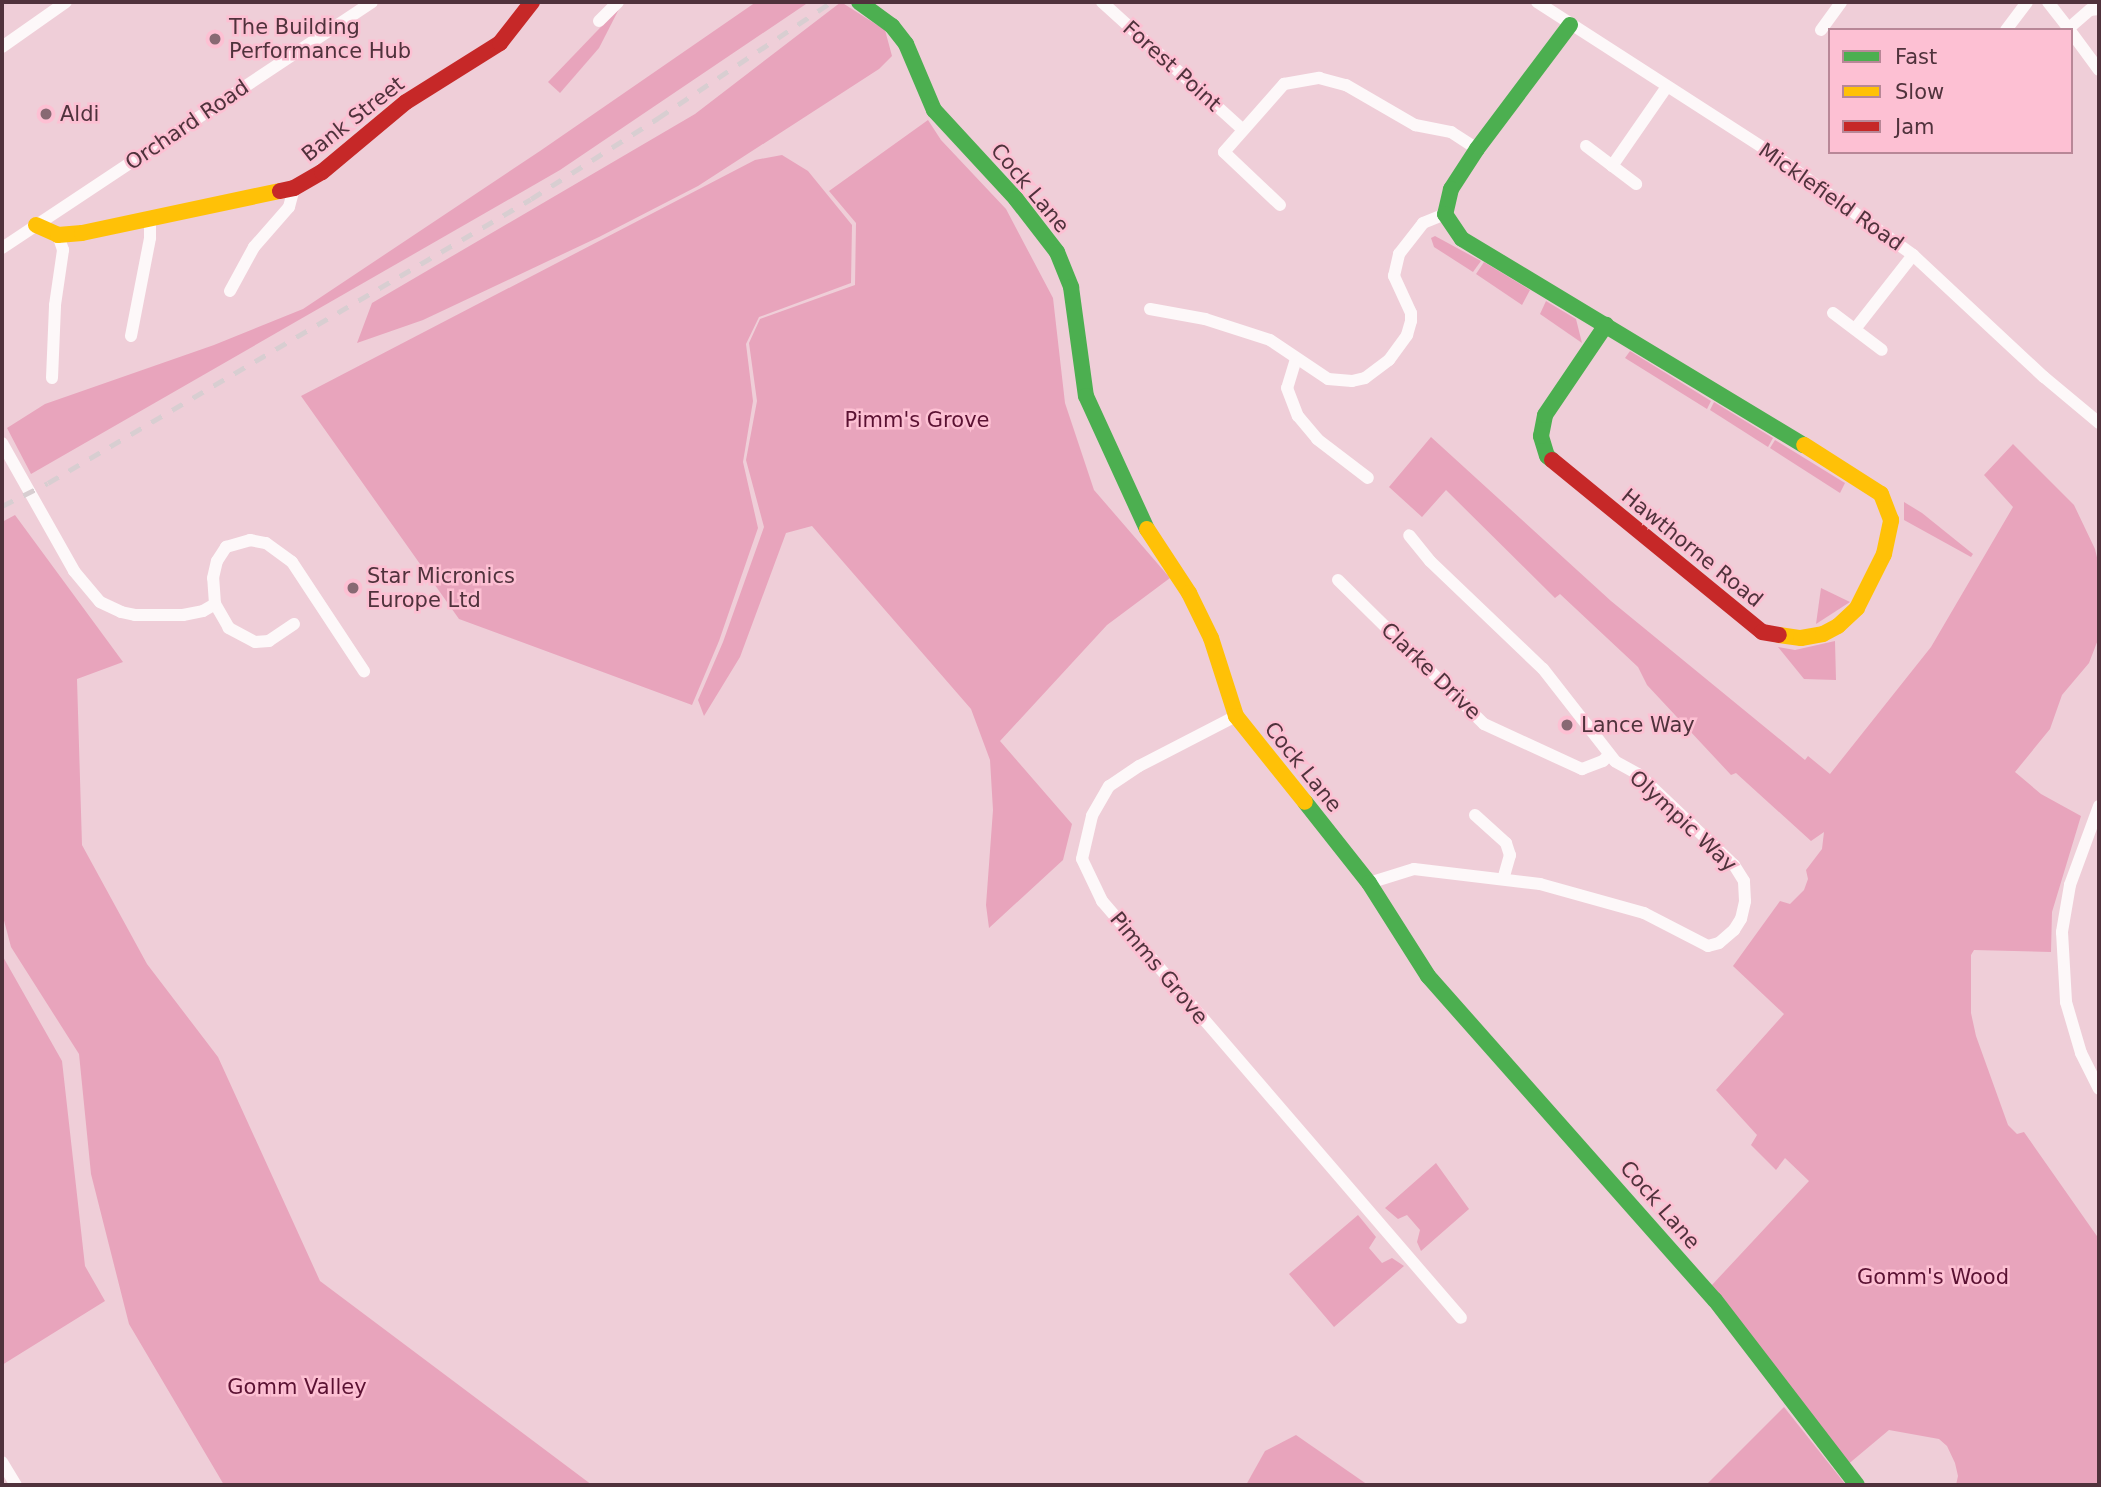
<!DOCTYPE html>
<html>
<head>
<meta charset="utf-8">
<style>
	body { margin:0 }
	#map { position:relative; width:2101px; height:1487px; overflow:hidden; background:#efced8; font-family:"DejaVu Sans",sans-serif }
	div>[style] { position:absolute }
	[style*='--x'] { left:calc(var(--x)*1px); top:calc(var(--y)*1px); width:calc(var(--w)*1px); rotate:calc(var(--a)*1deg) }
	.green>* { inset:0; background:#e8a4bc }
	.street>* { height:12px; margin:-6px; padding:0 6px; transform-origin:6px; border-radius:6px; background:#fdf8f9 }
	.fast>* { height:16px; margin:-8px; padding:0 8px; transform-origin:8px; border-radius:8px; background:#4caf50 }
	.slow>* { height:16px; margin:-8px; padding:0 8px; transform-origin:8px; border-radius:8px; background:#ffc107 }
	.jam>* { height:16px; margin:-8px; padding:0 8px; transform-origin:8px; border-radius:8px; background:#c62828 }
	.rail>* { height:4.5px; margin-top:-2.25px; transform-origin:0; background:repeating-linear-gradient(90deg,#d8ced1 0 12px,transparent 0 24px) }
	.dots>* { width:19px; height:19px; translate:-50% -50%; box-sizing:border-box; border:4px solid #fdc0d3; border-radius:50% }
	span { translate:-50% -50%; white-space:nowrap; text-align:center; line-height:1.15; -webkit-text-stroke:5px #fdc0d3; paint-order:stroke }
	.poi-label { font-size:21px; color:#50323c }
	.left { translate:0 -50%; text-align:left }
	.street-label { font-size:21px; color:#50323c }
	.park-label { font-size:21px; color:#5a1132 }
	.frame { position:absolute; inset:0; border:4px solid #50323c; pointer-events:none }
	.legend { position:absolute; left:1828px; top:28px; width:245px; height:126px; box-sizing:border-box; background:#fdc0d3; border:2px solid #b88797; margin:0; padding:9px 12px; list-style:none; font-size:21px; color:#50323c }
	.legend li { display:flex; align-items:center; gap:14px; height:35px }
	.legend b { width:35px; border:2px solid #b88797 }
</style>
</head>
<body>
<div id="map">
	<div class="green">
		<div style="clip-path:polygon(756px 2px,809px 2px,560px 170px,31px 474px,7px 428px,45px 404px,214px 345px,303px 309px,540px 151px)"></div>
		<div style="clip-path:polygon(841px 2px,885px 30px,892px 56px,879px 69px,698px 186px,599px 237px,423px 320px,357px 343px,372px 303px,695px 114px)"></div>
		<div style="clip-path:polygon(620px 7px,599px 48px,560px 93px,548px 82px)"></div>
		<div style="clip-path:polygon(928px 120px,941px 140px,1006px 209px,1053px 298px,1065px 403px,1094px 490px,1170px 578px,1107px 625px,1000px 741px,1072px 824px,1063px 860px,989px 928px,986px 905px,993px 810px,990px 760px,971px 709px,812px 526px,786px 533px,740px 657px,704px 716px,698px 700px,723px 642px,764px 527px,746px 460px,757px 401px,749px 343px,760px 319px,855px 285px,856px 223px,829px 191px)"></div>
		<div style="clip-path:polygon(782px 155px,808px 171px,852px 225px,851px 283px,759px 317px,746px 344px,753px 401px,743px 462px,758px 528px,719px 641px,692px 705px,459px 619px,301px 396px,755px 160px)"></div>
		<div style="clip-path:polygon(1435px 236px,1481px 261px,1473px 272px,1434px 247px,1431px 238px)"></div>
		<div style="clip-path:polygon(1484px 262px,1530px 290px,1522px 305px,1476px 274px)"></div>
		<div style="clip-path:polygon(1546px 301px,1576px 319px,1582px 343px,1540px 314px)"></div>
		<div style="clip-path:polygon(1630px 351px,1711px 401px,1707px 409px,1625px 358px)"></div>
		<div style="clip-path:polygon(1714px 402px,1773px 438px,1768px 447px,1710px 410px)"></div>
		<div style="clip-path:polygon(1431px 437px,1611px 601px,1805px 760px,1808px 756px,1830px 774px,1931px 647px,2013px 507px,1984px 475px,2013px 444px,2074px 505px,2095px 549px,2099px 566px,2099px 637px,2089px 663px,2062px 695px,2050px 729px,2015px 772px,2041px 794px,2081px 816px,2052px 912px,2051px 952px,1974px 950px,1971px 955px,1971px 1013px,1976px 1036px,2008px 1125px,2017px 1134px,2024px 1132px,2099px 1239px,2099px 1485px,1956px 1485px,1958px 1476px,1955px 1463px,1947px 1446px,1939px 1439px,1889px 1430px,1846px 1466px,1711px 1286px,1809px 1181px,1785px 1158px,1776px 1170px,1751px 1145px,1757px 1135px,1716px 1090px,1784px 1014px,1733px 966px,1780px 901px,1790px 904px,1804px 890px,1808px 879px,1806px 870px,1822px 849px,1824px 832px,1811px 841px,1736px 773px,1731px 775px,1647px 685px,1638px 667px,1560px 594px,1555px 598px,1446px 490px,1422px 517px,1389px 487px)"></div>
		<div style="clip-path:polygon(1775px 440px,1845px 483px,1840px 493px,1770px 448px)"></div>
		<div style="clip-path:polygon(1904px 502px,1922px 513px,1973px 554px,1971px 557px,1904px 520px)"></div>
		<div style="clip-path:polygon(15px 515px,123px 662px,77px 679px,82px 845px,147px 964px,218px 1057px,320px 1281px,592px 1485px,224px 1485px,129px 1324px,91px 1174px,79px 1054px,11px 947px,2px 913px,2px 522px)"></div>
		<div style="clip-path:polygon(1821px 588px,1850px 602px,1816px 624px)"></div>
		<div style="clip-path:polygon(1835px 641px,1836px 680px,1804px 679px,1778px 647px,1795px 650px)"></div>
		<div style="clip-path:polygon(2px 955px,62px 1061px,85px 1266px,105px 1301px,2px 1365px)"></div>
		<div style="clip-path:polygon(1436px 1163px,1469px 1209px,1421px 1251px,1417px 1242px,1420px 1230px,1407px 1215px,1398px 1219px,1385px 1208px)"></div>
		<div style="clip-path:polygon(1358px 1215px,1376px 1237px,1369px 1248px,1382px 1263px,1392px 1258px,1404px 1266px,1334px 1327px,1289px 1274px)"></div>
		<div style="clip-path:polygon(1784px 1407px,1846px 1485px,1706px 1485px)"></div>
		<div style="clip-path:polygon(1296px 1435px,1368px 1485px,1246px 1485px,1265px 1451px)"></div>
	</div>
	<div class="street">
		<div style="--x:1102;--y:2;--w:190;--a:42.2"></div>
		<div style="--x:1537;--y:2;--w:281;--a:32.8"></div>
		<div style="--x:1773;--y:154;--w:173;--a:35.8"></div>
		<div style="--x:1913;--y:255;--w:179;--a:43"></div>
		<div style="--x:2044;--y:377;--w:72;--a:39.9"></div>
		<div style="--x:2048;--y:2;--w:36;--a:52"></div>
		<div style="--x:599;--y:21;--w:27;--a:-45"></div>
		<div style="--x:2069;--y:28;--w:28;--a:-41"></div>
		<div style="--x:2090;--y:10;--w:9;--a:-6"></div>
		<div style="--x:1821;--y:30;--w:34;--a:-54"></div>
		<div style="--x:2006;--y:30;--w:35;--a:-53"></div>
		<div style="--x:2071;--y:32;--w:47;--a:53.6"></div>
		<div style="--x:2;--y:47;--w:78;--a:-35.1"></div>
		<div style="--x:1586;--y:146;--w:63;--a:37.2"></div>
		<div style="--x:1612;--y:166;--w:95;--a:-55.3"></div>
		<div style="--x:1280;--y:205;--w:77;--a:-136.6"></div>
		<div style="--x:1224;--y:152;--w:91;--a:-48.6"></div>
		<div style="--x:1284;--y:84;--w:36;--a:-10"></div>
		<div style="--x:1319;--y:78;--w:28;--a:15"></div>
		<div style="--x:1346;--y:85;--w:80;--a:30.1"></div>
		<div style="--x:1415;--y:125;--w:37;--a:11"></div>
		<div style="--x:1451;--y:132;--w:31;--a:33"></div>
		<div style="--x:2;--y:248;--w:444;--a:-33.6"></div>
		<div style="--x:230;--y:291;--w:50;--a:-61.4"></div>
		<div style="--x:254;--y:247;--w:53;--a:-48.8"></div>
		<div style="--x:289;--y:207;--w:20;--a:-75"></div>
		<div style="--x:1150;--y:309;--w:56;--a:10.3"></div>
		<div style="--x:1205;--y:319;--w:68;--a:17.9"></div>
		<div style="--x:1270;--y:340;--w:70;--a:33.9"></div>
		<div style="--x:1328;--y:379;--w:24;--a:5"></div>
		<div style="--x:1352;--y:381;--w:13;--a:-13"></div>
		<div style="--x:1365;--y:378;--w:30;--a:-37"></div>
		<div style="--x:1389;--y:360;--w:31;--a:-54"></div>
		<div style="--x:1407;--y:335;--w:15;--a:-74"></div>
		<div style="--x:1411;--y:321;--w:8;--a:-90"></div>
		<div style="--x:1411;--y:313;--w:41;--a:-114.7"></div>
		<div style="--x:1394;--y:276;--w:23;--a:-77"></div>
		<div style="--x:1399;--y:254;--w:39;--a:-52"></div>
		<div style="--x:1423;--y:223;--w:24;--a:-22"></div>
		<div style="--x:1833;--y:313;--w:61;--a:37.1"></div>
		<div style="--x:1855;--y:329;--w:94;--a:-51.9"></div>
		<div style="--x:131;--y:336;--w:100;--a:-79"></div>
		<div style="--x:150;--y:238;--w:21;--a:-90"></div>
		<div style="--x:1296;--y:359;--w:30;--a:107"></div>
		<div style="--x:1287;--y:388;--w:30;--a:69"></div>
		<div style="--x:1298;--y:416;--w:30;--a:50"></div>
		<div style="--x:1317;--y:439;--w:64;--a:37.4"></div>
		<div style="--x:52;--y:378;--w:73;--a:-87.6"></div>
		<div style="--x:55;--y:305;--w:56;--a:-81.7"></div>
		<div style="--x:63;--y:250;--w:16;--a:-108"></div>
		<div style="--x:2;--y:443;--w:147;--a:60.6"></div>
		<div style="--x:74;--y:571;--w:40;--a:50"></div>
		<div style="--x:100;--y:602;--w:23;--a:25"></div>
		<div style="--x:121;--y:612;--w:14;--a:12"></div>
		<div style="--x:135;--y:615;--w:48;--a:0"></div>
		<div style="--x:183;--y:615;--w:20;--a:-11"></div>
		<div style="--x:203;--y:611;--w:14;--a:-30"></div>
		<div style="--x:1338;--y:580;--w:205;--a:44.6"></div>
		<div style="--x:1484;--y:724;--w:108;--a:24.7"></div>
		<div style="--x:1582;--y:769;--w:22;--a:-21"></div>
		<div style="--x:1603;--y:761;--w:8;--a:-45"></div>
		<div style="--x:294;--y:624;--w:30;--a:146"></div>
		<div style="--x:269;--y:641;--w:14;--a:176"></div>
		<div style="--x:255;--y:642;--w:30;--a:-152"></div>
		<div style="--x:229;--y:628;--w:28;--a:-120"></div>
		<div style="--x:215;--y:604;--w:26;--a:-94"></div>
		<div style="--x:213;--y:578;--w:17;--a:-77"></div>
		<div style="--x:217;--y:561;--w:17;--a:-57"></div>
		<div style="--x:226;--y:547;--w:25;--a:-16"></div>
		<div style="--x:250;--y:540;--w:16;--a:11"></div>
		<div style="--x:266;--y:543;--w:32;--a:36"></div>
		<div style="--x:292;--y:562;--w:131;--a:56.6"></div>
		<div style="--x:1236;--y:716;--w:109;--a:152.7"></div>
		<div style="--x:1139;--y:766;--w:36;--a:146"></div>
		<div style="--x:1109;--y:786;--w:34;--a:120"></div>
		<div style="--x:1092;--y:816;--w:44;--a:103.1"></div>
		<div style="--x:1082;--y:859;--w:47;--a:64.5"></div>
		<div style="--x:1102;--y:901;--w:550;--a:49.27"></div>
		<div style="--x:2099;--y:806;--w:84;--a:110.2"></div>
		<div style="--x:2070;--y:885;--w:48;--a:99.7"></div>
		<div style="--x:2062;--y:932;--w:70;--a:86.7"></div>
		<div style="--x:2066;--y:1002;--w:53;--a:73.6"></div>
		<div style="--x:2081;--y:1053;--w:40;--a:63.4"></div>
		<div style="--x:1475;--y:815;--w:42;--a:42.1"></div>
		<div style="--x:1506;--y:843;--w:13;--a:72"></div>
		<div style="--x:1510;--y:855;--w:25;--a:106"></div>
		<div style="--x:1369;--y:883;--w:47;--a:-17.3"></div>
		<div style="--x:1414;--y:869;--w:127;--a:6.8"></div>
		<div style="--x:1540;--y:884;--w:108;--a:15.6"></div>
		<div style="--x:1644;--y:913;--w:72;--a:27.3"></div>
		<div style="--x:1708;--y:946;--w:11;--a:-15"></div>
		<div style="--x:1719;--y:943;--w:20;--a:-41"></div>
		<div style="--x:1734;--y:930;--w:13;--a:-58"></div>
		<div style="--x:1741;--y:919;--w:18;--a:-77"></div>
		<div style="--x:1745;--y:901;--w:20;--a:-93"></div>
		<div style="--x:1744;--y:881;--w:19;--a:-122"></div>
		<div style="--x:1734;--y:865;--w:132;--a:-136.5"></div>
		<div style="--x:1638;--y:774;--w:26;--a:-151"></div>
		<div style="--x:1615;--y:761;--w:117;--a:-128"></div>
		<div style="--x:1543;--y:669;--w:156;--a:-136.3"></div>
		<div style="--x:1430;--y:561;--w:33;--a:-129"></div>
		<div style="--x:2;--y:1462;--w:27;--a:59"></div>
	</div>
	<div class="fast">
		<div style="--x:859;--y:2;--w:41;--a:36"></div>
		<div style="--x:892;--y:26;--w:23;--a:52"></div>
		<div style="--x:906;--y:44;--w:72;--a:67"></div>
		<div style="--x:934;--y:110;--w:121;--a:47.3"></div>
		<div style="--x:1016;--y:199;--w:67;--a:52.3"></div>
		<div style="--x:1057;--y:252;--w:38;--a:68"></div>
		<div style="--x:1071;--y:287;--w:110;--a:82.2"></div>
		<div style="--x:1086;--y:396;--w:146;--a:65.4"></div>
		<div style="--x:1570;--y:25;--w:155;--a:126.9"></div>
		<div style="--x:1477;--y:149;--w:48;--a:123"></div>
		<div style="--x:1451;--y:189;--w:26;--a:103"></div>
		<div style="--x:1445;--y:214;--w:30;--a:56"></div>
		<div style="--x:1462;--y:239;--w:399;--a:31.1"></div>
		<div style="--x:1552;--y:460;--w:6;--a:-141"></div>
		<div style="--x:1547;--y:456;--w:21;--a:-107"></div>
		<div style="--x:1541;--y:436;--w:21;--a:-79"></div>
		<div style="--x:1545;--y:415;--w:109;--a:-55.9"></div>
		<div style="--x:1305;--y:802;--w:103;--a:51.7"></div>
		<div style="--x:1369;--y:883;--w:110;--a:57.6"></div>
		<div style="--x:1428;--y:976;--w:433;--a:48.5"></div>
		<div style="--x:1715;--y:1300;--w:233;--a:52.5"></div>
	</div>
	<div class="slow">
		<div style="--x:36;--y:225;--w:24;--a:24"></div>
		<div style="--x:58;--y:235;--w:24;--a:-5"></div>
		<div style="--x:82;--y:233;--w:202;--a:-12"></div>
		<div style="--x:1147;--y:529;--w:77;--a:56.7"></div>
		<div style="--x:1189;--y:593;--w:50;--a:63.9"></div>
		<div style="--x:1211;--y:638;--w:82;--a:72.2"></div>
		<div style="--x:1236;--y:716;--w:110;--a:51.3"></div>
		<div style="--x:1779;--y:635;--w:22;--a:8"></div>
		<div style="--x:1801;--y:638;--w:22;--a:-10"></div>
		<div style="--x:1823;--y:634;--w:17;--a:-28"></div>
		<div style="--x:1838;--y:626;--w:26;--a:-43"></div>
		<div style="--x:1857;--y:608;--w:60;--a:-63.4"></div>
		<div style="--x:1884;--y:554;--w:35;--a:-78"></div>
		<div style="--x:1891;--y:520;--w:28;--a:-111"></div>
		<div style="--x:1881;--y:494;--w:91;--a:-147.5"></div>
	</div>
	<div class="jam">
		<div style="--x:280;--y:191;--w:14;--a:-12"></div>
		<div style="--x:294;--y:188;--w:32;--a:-30"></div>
		<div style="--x:322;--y:172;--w:109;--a:-39.8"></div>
		<div style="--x:406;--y:102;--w:111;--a:-32.1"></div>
		<div style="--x:500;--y:43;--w:52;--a:-52"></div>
		<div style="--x:1552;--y:460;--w:271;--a:39.3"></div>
		<div style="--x:1762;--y:632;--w:17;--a:10"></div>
	</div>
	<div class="rail">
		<div style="--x:2;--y:506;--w:51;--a:-26.6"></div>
		<div style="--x:48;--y:483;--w:560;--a:-30.46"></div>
		<div style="--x:531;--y:199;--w:151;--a:-32.5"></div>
		<div style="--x:658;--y:118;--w:208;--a:-33.8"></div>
	</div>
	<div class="dots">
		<div style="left:215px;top:39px;background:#886973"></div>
		<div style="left:46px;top:114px;background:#886973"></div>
		<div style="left:353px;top:588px;background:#886973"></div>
		<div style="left:1567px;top:725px;background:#886973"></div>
	</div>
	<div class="poi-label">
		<span class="left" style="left:229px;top:39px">The Building<br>Performance Hub</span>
		<span class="left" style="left:60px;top:114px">Aldi</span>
		<span class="left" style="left:367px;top:588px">Star Micronics<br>Europe Ltd</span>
		<span class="left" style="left:1581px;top:725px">Lance Way</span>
	</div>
	<div class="street-label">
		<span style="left:1172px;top:66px;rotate:42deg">Forest Point</span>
		<span style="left:353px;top:119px;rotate:-38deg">Bank Street</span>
		<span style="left:187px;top:125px;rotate:-34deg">Orchard Road</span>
		<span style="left:1030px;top:188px;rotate:50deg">Cock Lane</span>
		<span style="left:1831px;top:197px;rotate:35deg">Micklefield Road</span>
		<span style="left:1692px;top:548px;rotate:39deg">Hawthorne Road</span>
		<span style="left:1431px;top:671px;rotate:44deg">Clarke Drive</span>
		<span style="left:1303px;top:767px;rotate:51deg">Cock Lane</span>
		<span style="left:1683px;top:821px;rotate:43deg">Olympic Way</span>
		<span style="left:1159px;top:968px;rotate:50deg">Pimms Grove</span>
		<span style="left:1660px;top:1205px;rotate:49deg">Cock Lane</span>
	</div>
	<div class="park-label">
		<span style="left:917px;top:420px">Pimm's Grove</span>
		<span style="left:1933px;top:1277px">Gomm's Wood</span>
		<span style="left:297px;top:1387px">Gomm Valley</span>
	</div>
	<div class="frame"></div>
	<ul class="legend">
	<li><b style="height:9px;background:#4caf50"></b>Fast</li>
	<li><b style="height:9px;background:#ffc107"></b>Slow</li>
	<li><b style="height:9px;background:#c62828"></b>Jam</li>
	</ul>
</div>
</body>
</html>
